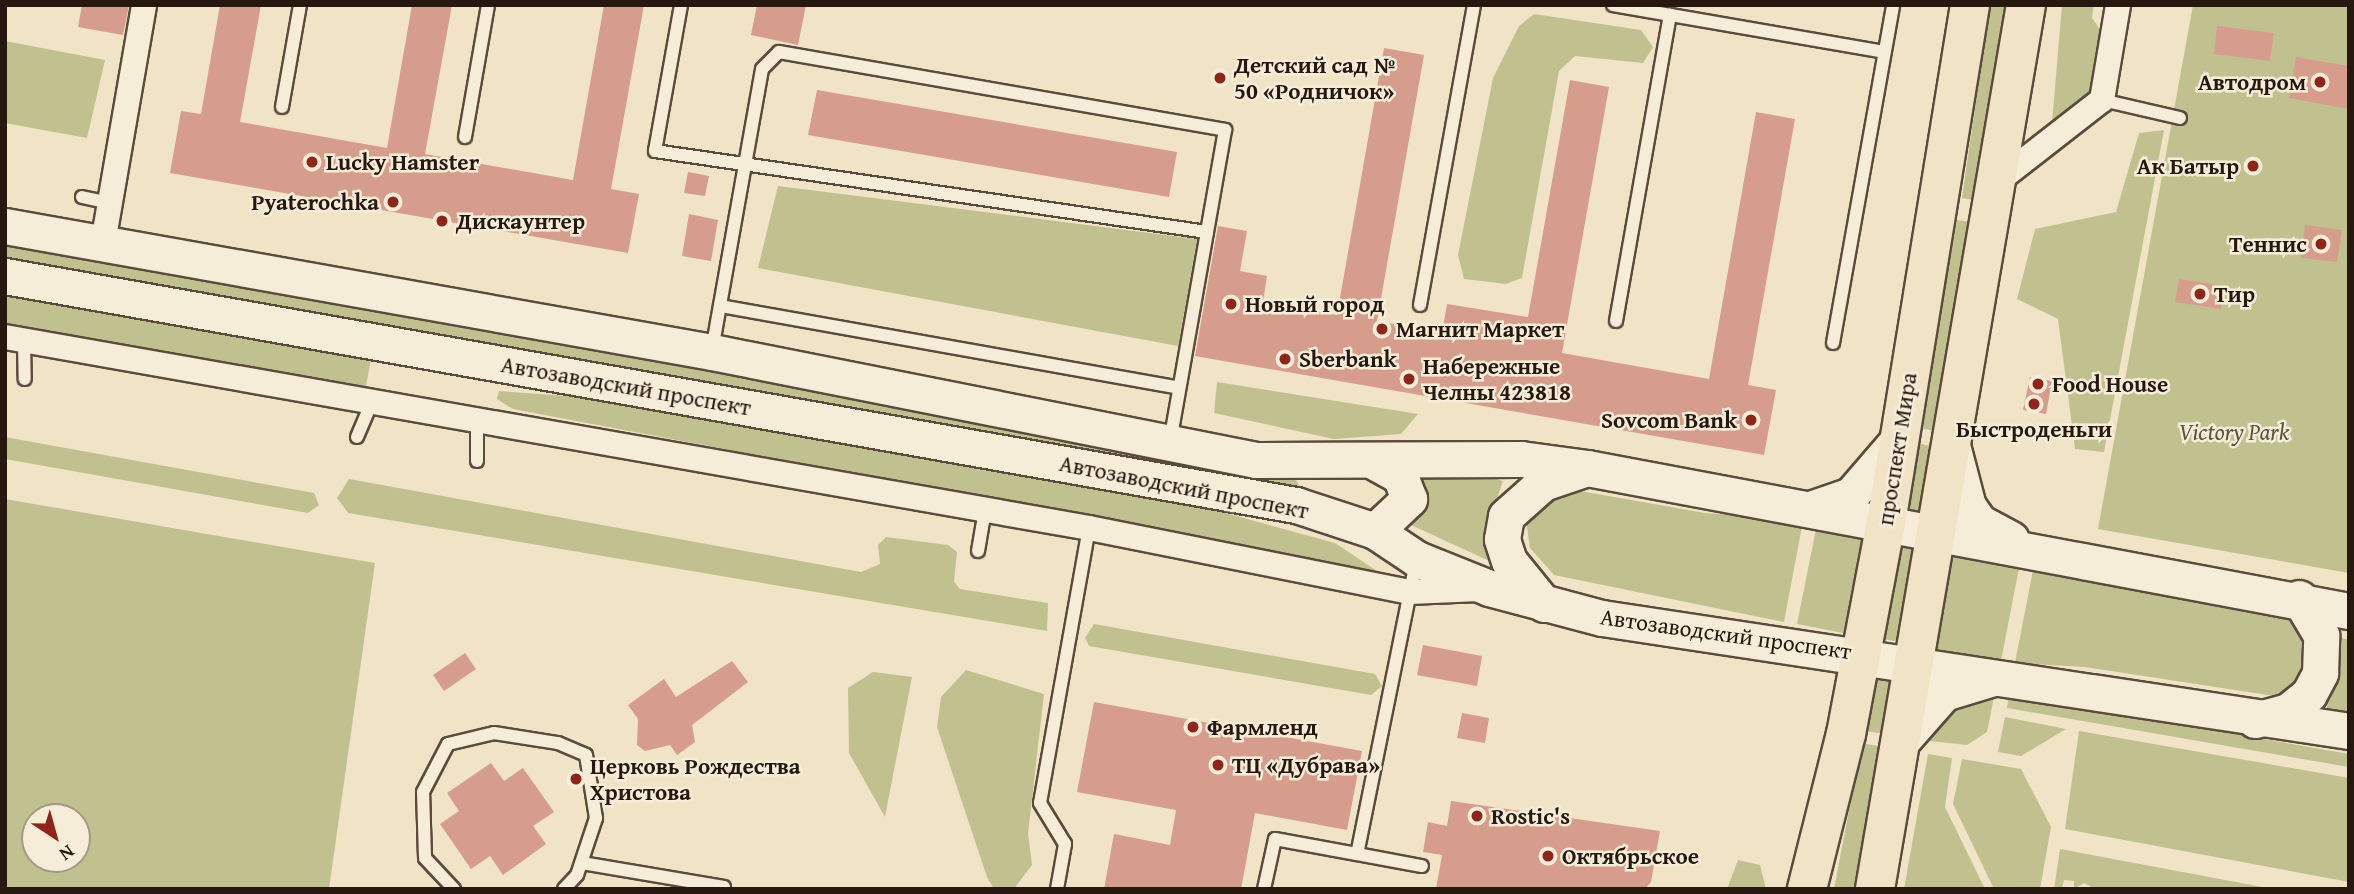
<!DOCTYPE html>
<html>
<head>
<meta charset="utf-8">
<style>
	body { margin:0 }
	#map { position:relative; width:2354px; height:894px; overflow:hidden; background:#f1e3c5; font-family:"Gentium Book Plus",serif }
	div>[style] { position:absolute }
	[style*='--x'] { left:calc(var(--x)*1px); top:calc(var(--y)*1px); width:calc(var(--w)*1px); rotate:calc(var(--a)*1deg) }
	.green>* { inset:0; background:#c1c190 }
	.building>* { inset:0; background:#d69d8c }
	.roads { filter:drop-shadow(2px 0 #5a4b3c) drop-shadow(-2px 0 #5a4b3c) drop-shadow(0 2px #5a4b3c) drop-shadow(0 -2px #5a4b3c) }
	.lane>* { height:12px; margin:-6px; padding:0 6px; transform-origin:6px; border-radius:6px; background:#f6edd9 }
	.street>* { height:24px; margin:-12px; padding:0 12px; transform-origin:12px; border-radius:12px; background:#f6edd9 }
	.secondary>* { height:35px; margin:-17.5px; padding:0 17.5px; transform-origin:17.5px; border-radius:17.5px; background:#f6edd9 }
	.primary>* { height:38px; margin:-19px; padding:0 19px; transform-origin:19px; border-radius:19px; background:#f1e3c5 }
	.dots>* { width:19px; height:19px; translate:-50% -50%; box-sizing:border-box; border:4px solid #f6edd9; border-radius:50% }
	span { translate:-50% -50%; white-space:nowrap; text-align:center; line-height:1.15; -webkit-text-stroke:5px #f6edd9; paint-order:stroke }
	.poi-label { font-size:23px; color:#27180f; font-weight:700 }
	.left { translate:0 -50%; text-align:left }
	.right { translate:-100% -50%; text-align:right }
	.street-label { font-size:23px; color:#27180f }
	.park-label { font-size:23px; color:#5d533c; font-style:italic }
	.frame { position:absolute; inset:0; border:7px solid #27180f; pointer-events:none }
	.north { position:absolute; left:21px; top:803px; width:70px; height:70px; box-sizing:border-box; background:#f6edd9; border:2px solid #a39888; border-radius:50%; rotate:144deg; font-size:19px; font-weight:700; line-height:28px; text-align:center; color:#27180f }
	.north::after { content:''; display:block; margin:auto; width:24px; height:32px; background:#8f2418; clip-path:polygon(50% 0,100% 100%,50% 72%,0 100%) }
</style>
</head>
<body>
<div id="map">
	<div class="green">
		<div style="clip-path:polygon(1990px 5px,2009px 5px,1974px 200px,1962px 198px)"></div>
		<div style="clip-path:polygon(2062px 5px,2094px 5px,2092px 18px,2107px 39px,2096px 88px,2052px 123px)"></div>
		<div style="clip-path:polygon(2193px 5px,2349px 5px,2349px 573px,2098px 529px)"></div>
		<div style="clip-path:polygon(1534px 14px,1641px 30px,1653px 47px,1643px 63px,1575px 56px,1559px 71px,1522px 278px,1506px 284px,1464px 279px,1458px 255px,1493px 78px,1519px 26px)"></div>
		<div style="clip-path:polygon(5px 41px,105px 60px,87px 138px,5px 123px)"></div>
		<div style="clip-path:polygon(2164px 130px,2104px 452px,2075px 449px,2058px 319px,2017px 299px,2035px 229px,2116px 212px,2139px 133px)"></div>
		<div style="clip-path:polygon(778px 186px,1197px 239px,1178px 346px,758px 268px)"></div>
		<div style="clip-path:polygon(1957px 220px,1978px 223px,1940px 432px,1920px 428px)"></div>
		<div style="clip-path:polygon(5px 246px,1294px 476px,1300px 487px,1295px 492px,5px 258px)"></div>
		<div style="clip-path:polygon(5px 294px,371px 359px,365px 391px,5px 326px)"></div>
		<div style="clip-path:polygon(1217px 382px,1418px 414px,1401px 434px,1334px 439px,1214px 413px)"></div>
		<div style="clip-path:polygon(499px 391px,581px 397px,1211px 509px,1335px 543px,1380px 573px,513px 409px,497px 399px)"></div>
		<div style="clip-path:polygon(5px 437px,314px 493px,319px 505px,308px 513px,5px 459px)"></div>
		<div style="clip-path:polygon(1916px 443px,1937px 447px,1924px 513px,1904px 510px)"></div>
		<div style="clip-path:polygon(1487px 476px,1503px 481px,1487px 529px,1500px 566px,1409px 524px,1426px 498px,1420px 479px)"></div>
		<div style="clip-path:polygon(349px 479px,861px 572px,880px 564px,878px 545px,886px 537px,948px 545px,957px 552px,954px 582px,960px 589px,1048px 603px,1047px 631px,348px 513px,337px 498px)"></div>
		<div style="clip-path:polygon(1563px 488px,1705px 513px,1803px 521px,1784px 622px,1554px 575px,1530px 548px,1526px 520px)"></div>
		<div style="clip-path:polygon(evenodd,5px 499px,375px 563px,329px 889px,5px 889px,5px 499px,35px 817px,77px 817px,77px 859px,35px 859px,35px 817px)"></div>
		<div style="clip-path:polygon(1817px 524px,1865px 534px,1848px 634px,1797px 624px)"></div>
		<div style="clip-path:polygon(1900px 543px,1919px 547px,1901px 642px,1882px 639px)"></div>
		<div style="clip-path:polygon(1952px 556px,2019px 568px,2001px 661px,1934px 649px)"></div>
		<div style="clip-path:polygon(2033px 570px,2291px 615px,2300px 622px,2309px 667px,2287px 693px,2274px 696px,2085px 667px,2015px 663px)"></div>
		<div style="clip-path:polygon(1094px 624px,1375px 674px,1382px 686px,1371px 695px,1089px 646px,1085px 638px)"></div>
		<div style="clip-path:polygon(2336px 636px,2349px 640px,2349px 723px,2331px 719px,2326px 704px,2339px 667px)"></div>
		<div style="clip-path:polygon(966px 670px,1044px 694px,1028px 834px,1032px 865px,1014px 889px,994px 889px,987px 877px,937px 727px,941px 697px)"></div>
		<div style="clip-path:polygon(873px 672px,912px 677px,885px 817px,849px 753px,848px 688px)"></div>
		<div style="clip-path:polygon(1875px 673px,1895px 677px,1885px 734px,1865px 731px)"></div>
		<div style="clip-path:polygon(1995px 692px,1987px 732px,1967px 745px,1930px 741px,1940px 707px)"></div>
		<div style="clip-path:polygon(2009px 694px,2349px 754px,2349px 767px,2007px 708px)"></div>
		<div style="clip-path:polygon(2005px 717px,2066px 729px,2021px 756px,1998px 752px)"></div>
		<div style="clip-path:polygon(2079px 731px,2349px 778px,2349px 882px,2065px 829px)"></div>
		<div style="clip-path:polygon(1862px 743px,1883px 747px,1858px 889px,1834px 889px)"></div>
		<div style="clip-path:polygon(1928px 754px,1952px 758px,1945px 807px,1985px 889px,1904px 889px)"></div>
		<div style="clip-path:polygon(1962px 759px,2021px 769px,2051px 827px,2040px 889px,1994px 889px,1953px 804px)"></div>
		<div style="clip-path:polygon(2060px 849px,2273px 889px,2095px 889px,2084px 883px,2074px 889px,2074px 881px,2064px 880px,2062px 889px,2054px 889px)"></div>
		<div style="clip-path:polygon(1738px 860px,1760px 865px,1766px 889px,1727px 889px)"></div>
	</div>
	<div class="building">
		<div style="clip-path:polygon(82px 5px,129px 5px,123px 35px,78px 27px)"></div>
		<div style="clip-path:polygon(220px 5px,261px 5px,240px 122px,387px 148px,412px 5px,452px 5px,425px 154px,573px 180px,604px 5px,644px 5px,611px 189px,639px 194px,628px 253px,170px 173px,181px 111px,201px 114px)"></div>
		<div style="clip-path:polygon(757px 5px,806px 5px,798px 45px,751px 35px)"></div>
		<div style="clip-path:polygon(2217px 26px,2274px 33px,2270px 61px,2214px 54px)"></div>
		<div style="clip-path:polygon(1384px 48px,1424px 55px,1377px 321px,1416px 328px,1442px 333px,1447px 304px,1528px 317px,1570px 80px,1609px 87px,1562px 353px,1709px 379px,1756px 112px,1795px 119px,1748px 385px,1776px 390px,1764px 455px,1195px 356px,1218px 226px,1247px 231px,1240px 271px,1267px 276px,1263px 302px,1337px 315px)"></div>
		<div style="clip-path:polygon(2296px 57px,2349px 66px,2349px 109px,2289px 98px)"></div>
		<div style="clip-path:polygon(817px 90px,1177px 152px,1169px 197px,808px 135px)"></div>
		<div style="clip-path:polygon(688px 172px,709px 176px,705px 196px,684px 193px)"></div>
		<div style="clip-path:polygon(689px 214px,718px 220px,711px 261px,682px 256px)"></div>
		<div style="clip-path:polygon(2305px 225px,2342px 230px,2337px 262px,2301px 258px)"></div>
		<div style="clip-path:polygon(2179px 279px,2224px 286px,2221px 309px,2175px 302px)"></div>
		<div style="clip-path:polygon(2030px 377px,2052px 381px,2046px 414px,2023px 410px)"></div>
		<div style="clip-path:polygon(1423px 645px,1482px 656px,1477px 686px,1417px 675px)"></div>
		<div style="clip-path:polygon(465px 653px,476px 669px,444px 691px,433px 675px)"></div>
		<div style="clip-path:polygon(732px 661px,748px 682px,692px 725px,695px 742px,677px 755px,670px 745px,645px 751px,637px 745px,638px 719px,628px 705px,664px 679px,676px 697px)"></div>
		<div style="clip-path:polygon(1094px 702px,1362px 751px,1347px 830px,1255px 813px,1241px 889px,1104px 889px,1114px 834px,1170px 845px,1176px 810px,1077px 792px)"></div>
		<div style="clip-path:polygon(1462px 713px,1489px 718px,1485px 743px,1457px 738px)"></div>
		<div style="clip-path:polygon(491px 763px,504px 781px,523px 768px,554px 812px,533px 826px,546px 844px,503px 875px,490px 856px,471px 869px,440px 824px,459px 811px,447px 793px)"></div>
		<div style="clip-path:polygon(1451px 801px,1660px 831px,1651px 882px,1645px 889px,1436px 889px,1442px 855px,1423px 852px,1428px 822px,1447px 826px)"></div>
	</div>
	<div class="roads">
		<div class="lane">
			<div style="--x:681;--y:5;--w:148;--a:100.1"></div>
			<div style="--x:655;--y:151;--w:558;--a:8.35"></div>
			<div style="--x:1613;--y:5;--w:275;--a:9.8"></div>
			<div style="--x:2102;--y:100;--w:80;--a:13"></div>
			<div style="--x:282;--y:107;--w:104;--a:-80"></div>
			<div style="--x:465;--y:137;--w:134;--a:-80.1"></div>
			<div style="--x:82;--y:197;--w:29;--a:12"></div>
			<div style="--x:1420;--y:305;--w:305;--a:-79.8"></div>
			<div style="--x:720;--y:306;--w:466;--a:10.1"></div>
			<div style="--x:1616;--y:321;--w:311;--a:-80"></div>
			<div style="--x:24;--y:340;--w:39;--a:89"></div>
			<div style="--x:1833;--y:343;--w:343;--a:-79.9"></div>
			<div style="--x:712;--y:350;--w:285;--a:-79.9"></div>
			<div style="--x:762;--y:69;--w:24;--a:-45"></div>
			<div style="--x:779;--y:52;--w:453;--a:9.9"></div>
			<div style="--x:1225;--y:130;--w:316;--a:100"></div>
			<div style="--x:477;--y:420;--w:41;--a:90"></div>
			<div style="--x:357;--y:437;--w:39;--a:-67"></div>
			<div style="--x:978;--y:551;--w:42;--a:-80.3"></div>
			<div style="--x:1416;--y:562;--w:298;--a:101.4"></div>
			<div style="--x:1357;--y:854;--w:66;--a:10.5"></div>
			<div style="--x:582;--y:863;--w:144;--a:9.6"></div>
			<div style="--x:454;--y:889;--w:42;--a:-133.1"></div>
			<div style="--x:425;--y:858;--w:66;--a:-91.7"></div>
			<div style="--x:423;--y:792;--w:54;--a:-62.5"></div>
			<div style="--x:448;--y:744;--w:47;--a:-13.4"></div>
			<div style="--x:494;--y:733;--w:65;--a:8.9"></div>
			<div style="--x:558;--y:743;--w:30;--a:23"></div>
			<div style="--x:586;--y:755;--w:64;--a:81"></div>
			<div style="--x:596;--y:818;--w:60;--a:108.4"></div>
			<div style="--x:577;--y:875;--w:19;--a:133"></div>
			<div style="--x:1057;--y:889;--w:46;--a:-79.9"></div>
			<div style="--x:1065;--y:844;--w:48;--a:-121.4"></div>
			<div style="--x:1040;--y:803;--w:279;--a:-79.9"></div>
			<div style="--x:1264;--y:889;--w:51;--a:-77.6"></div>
			<div style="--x:1275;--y:839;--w:83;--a:10.4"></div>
		</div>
		<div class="street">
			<div style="--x:1994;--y:184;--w:137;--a:-37.9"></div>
			<div style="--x:2102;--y:100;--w:96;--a:-80.4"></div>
			<div style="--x:103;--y:243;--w:242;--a:-80.2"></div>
			<div style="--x:5;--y:337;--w:1101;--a:9.99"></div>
			<div style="--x:1089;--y:528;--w:327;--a:11.3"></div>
			<div style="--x:1410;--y:592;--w:69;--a:-2.5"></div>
		</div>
		<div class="secondary">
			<div style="--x:5;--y:226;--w:718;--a:10.11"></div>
			<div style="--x:712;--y:352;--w:555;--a:11.23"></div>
			<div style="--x:1256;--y:460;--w:265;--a:-0.2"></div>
			<div style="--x:1521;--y:459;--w:67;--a:7.8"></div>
			<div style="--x:1587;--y:468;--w:775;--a:10.63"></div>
			<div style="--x:5;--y:276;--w:1311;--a:10.06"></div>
			<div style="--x:1296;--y:505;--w:83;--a:18.2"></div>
			<div style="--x:1375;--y:531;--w:50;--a:33.7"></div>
			<div style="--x:1417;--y:559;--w:78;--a:21.9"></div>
			<div style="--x:1489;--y:588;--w:117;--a:14.9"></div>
			<div style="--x:1602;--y:618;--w:755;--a:8.6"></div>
			<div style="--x:1953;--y:449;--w:59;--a:75.3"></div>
			<div style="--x:1968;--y:506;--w:19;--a:55"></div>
			<div style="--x:1979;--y:522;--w:36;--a:28"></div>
			<div style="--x:1813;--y:508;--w:40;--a:-18.9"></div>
			<div style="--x:1851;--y:495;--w:74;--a:-49.4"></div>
			<div style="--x:1375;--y:531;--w:47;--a:-43.3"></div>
			<div style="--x:1409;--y:499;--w:25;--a:-111"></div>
			<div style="--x:1400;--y:476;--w:29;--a:-151"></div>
			<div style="--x:1544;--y:604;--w:55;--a:-129.1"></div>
			<div style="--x:1509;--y:561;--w:23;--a:-108"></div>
			<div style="--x:1502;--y:539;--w:23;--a:-80"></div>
			<div style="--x:1506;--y:516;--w:50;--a:-41.7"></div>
			<div style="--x:1543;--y:483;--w:43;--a:-18.9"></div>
			<div style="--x:2255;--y:720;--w:34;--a:-15"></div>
			<div style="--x:2288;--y:711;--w:27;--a:-39"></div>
			<div style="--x:2309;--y:694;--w:24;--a:-62"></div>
			<div style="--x:2320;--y:673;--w:38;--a:-88"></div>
			<div style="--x:2321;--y:635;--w:43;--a:-120.7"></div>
			<div style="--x:1900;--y:743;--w:67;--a:-48.7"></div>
			<div style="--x:1944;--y:693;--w:48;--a:-16.9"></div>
		</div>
		<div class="primary">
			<div style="--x:1807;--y:889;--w:160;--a:-75.9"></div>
			<div style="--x:1846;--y:734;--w:215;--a:-79.3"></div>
			<div style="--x:1886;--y:523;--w:525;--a:-80.79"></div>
			<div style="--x:1875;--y:889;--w:897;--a:-80.31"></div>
		</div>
	</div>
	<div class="dots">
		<div style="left:1220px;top:78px;background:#8f2418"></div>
		<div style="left:2320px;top:82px;background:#8f2418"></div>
		<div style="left:312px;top:162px;background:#8f2418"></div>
		<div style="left:2253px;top:166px;background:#8f2418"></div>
		<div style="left:393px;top:202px;background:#8f2418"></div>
		<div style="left:442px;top:221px;background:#8f2418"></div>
		<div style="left:2321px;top:244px;background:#8f2418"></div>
		<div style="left:2200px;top:294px;background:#8f2418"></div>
		<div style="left:1231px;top:304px;background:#8f2418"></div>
		<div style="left:1382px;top:329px;background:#8f2418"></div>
		<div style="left:1285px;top:359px;background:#8f2418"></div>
		<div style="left:1409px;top:379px;background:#8f2418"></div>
		<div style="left:2038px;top:384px;background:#8f2418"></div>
		<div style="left:2034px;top:404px;background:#8f2418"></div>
		<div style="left:1751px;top:420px;background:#8f2418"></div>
		<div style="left:1193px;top:727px;background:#8f2418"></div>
		<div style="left:1218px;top:765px;background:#8f2418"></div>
		<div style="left:576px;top:779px;background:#8f2418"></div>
		<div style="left:1477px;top:816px;background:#8f2418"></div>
		<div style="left:1548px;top:856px;background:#8f2418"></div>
	</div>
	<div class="poi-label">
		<span class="left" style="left:1234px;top:78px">Детский сад №<br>50 «Родничок»</span>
		<span class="right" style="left:2306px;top:82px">Автодром</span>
		<span class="left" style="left:326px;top:162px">Lucky Hamster</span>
		<span class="right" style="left:2239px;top:166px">Ак Батыр</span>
		<span class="right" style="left:379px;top:202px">Pyaterochka</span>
		<span class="left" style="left:456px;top:221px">Дискаунтер</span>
		<span class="right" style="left:2307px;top:244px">Теннис</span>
		<span class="left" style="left:2214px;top:294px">Тир</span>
		<span class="left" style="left:1245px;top:304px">Новый город</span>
		<span class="left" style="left:1396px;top:329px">Магнит Маркет</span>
		<span class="left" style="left:1299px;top:359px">Sberbank</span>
		<span class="left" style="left:1423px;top:379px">Набережные<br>Челны 423818</span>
		<span class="left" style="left:2052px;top:384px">Food House</span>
		<span class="right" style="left:1737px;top:420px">Sovcom Bank</span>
		<span style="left:2034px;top:429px">Быстроденьги</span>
		<span class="left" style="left:1207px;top:727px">Фармленд</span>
		<span class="left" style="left:1232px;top:765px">ТЦ «Дубрава»</span>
		<span class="left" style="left:590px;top:779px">Церковь Рождества<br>Христова</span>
		<span class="left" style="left:1491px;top:816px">Rostic's</span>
		<span class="left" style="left:1562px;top:856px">Октябрьское</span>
	</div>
	<div class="street-label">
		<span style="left:626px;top:386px;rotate:10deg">Автозаводский проспект</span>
		<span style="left:1897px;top:449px;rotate:-81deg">проспект Мира</span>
		<span style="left:1184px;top:487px;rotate:11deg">Автозаводский проспект</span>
		<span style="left:1726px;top:634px;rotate:8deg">Автозаводский проспект</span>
	</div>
	<div class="park-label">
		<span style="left:2234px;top:432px">Victory Park</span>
	</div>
	<div class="frame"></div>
	<div class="north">N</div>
</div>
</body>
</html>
